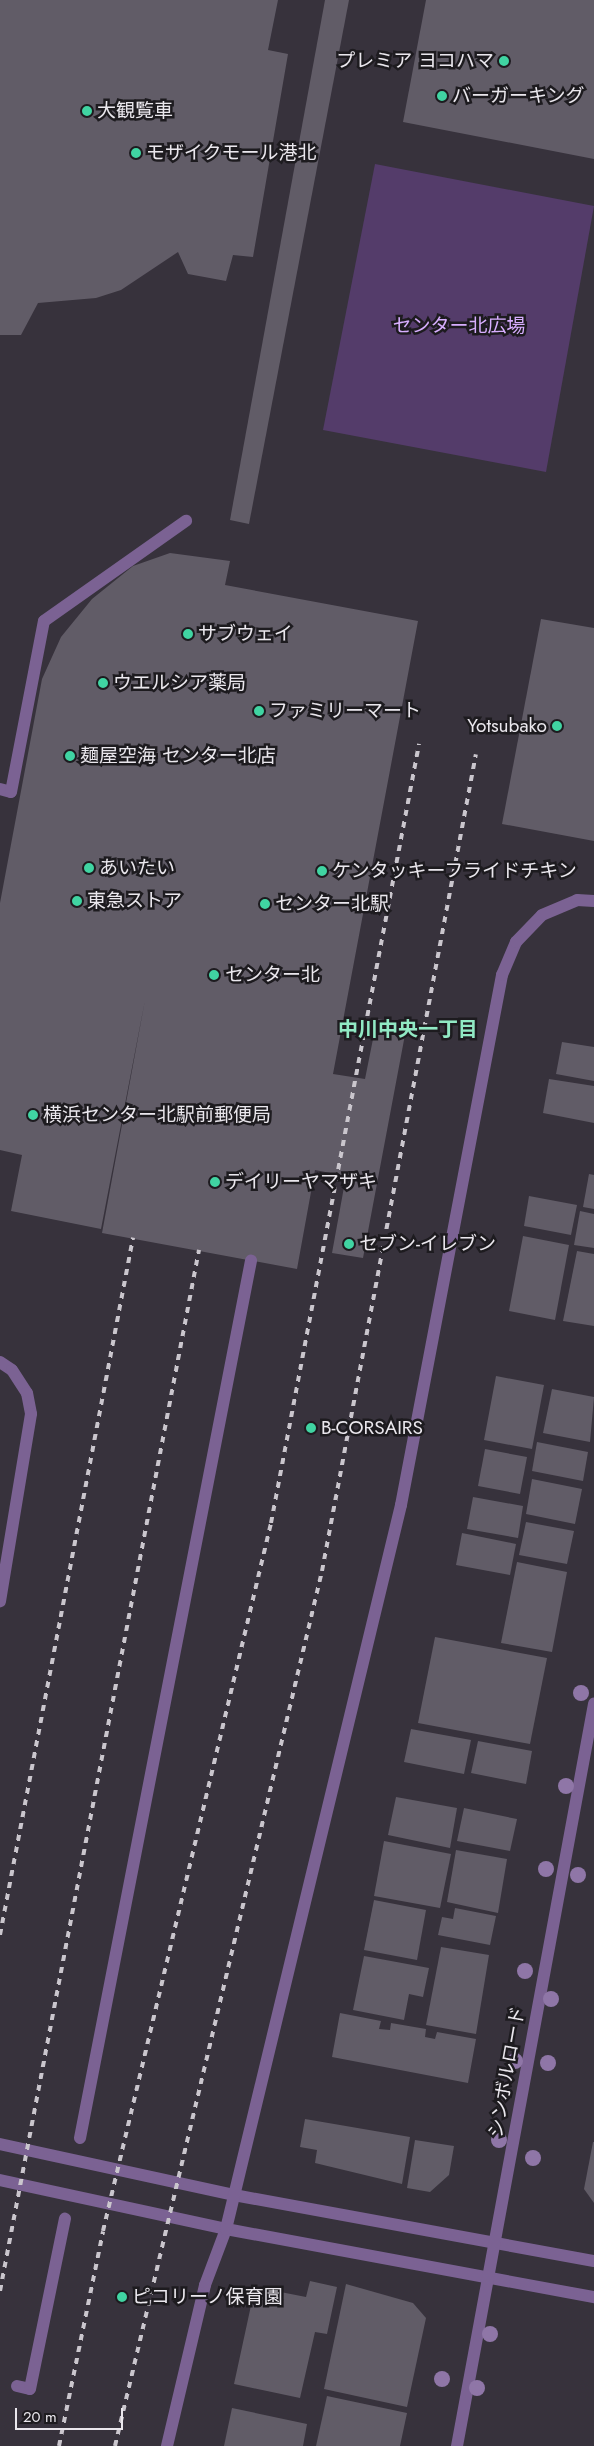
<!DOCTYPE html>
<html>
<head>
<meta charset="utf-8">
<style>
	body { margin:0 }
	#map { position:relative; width:594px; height:2446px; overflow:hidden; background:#37323c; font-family:Jost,"Noto Sans JP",sans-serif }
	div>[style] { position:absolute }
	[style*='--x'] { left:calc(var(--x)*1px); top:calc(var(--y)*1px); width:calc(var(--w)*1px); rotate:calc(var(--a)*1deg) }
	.green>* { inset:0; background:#543c6a }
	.building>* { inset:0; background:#615c67 }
	.pedestrian>* { height:12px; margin:-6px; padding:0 6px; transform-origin:6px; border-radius:6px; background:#7b6293 }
	.tertiary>* { height:12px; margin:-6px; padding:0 6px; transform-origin:6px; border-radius:6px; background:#7b6293 }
	.rail>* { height:4px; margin-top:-2px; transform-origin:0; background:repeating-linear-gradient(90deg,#cac6cd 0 6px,transparent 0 12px) }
	.trees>* { width:16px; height:16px; margin:-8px; border-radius:50%; background:#8f76a7 }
	.dots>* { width:14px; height:14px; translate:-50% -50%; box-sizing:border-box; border:2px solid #1d1b1f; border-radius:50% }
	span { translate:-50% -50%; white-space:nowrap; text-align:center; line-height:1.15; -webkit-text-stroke:5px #1d1b1f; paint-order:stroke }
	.poi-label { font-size:19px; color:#eae7ed }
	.right { translate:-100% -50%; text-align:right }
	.left { translate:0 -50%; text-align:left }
	.park-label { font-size:19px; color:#d7aefe }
	.street-label { font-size:19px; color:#eae7ed }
	.neighbourhood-label { font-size:20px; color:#91e9c4; font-weight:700 }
	.scale { position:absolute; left:15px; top:2408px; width:108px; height:22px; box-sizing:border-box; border:2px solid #eae7ed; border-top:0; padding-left:6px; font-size:15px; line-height:18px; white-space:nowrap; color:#eae7ed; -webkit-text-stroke:4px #1d1b1f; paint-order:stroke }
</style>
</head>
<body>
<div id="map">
	<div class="green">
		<div style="clip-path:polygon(375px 164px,594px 206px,546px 472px,323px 430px)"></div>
	</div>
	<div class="building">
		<div style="clip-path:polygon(0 0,278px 0,268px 50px,288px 54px,253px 257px,233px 255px,226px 281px,188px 274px,178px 252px,121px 290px,96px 298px,38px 303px,21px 335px,0 335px)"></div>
		<div style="clip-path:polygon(325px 0,349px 0,249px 524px,230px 520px)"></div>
		<div style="clip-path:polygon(426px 0,594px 0,594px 159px,403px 122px)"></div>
		<div style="clip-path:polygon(170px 553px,230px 561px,225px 585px,418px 621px,333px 1074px,365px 1079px,377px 1019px,407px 1024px,363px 1258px,332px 1253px,346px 1176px,315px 1170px,297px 1269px,102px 1233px,145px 1000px,101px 1229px,11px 1211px,22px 1155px,0 1150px,0 903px,42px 679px,61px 637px,92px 599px,133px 566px)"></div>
		<div style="clip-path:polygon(541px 619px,594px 628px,594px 841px,502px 824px)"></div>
		<div style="clip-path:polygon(562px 1042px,594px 1047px,594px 1081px,556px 1074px)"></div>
		<div style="clip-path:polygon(549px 1079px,594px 1086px,594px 1123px,543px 1113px)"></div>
		<div style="clip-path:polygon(589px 1174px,594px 1175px,594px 1209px,583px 1207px)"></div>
		<div style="clip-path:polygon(529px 1196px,577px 1205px,571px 1235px,524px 1226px)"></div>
		<div style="clip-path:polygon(580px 1211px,594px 1214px,594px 1248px,574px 1245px)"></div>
		<div style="clip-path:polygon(523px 1236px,569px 1245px,555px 1320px,509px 1311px)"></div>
		<div style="clip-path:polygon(577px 1251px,594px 1254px,594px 1326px,563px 1321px)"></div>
		<div style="clip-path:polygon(496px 1376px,544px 1385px,532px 1449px,484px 1440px)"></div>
		<div style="clip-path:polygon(552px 1389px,594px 1397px,590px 1442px,543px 1433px)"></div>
		<div style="clip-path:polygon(537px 1442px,588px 1452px,583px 1481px,532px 1471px)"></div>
		<div style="clip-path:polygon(485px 1449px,527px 1457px,520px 1494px,478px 1486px)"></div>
		<div style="clip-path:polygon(532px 1479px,582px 1489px,575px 1524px,526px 1514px)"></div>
		<div style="clip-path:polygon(473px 1497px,523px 1506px,518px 1538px,467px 1529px)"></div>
		<div style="clip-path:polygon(526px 1522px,574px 1531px,567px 1564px,519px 1555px)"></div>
		<div style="clip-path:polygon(462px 1533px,516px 1544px,510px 1575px,456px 1565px)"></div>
		<div style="clip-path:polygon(517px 1562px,567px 1572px,552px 1652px,501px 1643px)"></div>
		<div style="clip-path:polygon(435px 1637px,547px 1658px,530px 1744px,418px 1723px)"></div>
		<div style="clip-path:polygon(411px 1729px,471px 1740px,464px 1774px,404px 1762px)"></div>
		<div style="clip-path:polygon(478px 1741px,532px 1751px,526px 1784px,471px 1773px)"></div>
		<div style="clip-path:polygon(396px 1797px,457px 1808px,450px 1848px,388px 1835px)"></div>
		<div style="clip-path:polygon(464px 1808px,517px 1819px,510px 1851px,457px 1841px)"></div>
		<div style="clip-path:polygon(384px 1841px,451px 1854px,440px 1908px,374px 1896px)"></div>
		<div style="clip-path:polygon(456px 1850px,507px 1859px,498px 1913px,447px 1902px)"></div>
		<div style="clip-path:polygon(374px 1900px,426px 1910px,417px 1960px,364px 1950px)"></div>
		<div style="clip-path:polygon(455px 1908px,496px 1916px,490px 1945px,438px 1935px,442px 1917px,453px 1919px)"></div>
		<div style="clip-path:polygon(441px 1947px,489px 1955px,476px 2034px,426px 2025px)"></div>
		<div style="clip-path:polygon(364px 1956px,429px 1968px,423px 1997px,409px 1994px,404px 2020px,353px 2010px)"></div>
		<div style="clip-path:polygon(340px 2013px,381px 2021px,379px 2029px,390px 2030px,391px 2023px,426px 2029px,425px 2037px,435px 2039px,437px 2032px,476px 2039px,468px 2083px,332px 2057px)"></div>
		<div style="clip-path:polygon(305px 2119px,410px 2137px,402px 2184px,315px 2163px,317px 2150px,300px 2147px)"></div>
		<div style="clip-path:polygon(415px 2140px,454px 2146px,449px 2175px,430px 2192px,407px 2188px)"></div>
		<div style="clip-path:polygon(593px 2142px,594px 2142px,594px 2203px,584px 2189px)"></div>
		<div style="clip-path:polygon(310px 2281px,337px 2287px,327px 2334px,315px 2332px,300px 2398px,234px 2384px,255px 2287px,306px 2297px)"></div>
		<div style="clip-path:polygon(346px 2284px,413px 2303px,426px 2318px,407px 2407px,324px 2389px)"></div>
		<div style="clip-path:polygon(327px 2396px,407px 2413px,400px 2446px,316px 2446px)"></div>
		<div style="clip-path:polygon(232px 2408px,307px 2424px,303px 2446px,224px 2446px)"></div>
	</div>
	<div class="pedestrian">
		<div style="--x:0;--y:789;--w:11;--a:15"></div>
		<div style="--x:11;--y:792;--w:174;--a:-79.1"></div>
		<div style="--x:44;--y:621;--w:174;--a:-35.2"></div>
		<div style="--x:80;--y:2138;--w:894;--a:-78.97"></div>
		<div style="--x:17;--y:2386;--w:13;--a:13"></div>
		<div style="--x:30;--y:2389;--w:174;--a:-78.4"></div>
	</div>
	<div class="tertiary">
		<div style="--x:0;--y:1362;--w:14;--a:34"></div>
		<div style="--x:12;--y:1370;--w:27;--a:57"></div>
		<div style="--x:27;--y:1393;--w:21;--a:79"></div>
		<div style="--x:31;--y:1414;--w:190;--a:99.4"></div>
		<div style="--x:0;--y:2144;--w:239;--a:12.3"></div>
		<div style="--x:234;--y:2195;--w:366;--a:10.4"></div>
		<div style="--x:0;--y:2180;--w:231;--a:12.2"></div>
		<div style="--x:226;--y:2229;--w:374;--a:10.5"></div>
		<div style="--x:167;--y:2446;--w:165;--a:-76.7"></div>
		<div style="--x:205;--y:2285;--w:60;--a:-69.4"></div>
		<div style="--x:226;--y:2229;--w:745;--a:-76.41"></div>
		<div style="--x:401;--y:1505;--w:540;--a:-79.21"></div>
		<div style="--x:502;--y:975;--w:36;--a:-67"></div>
		<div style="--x:516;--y:942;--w:37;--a:-46"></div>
		<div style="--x:542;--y:915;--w:38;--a:-23"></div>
		<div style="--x:577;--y:900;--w:17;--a:3"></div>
		<div style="--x:457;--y:2446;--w:755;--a:-79.54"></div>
	</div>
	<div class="rail">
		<div style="--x:0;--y:1935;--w:710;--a:-79.2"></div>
		<div style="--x:0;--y:2291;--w:1060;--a:-79.18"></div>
		<div style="--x:59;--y:2446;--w:219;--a:-78.4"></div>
		<div style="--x:103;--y:2231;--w:728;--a:-76.65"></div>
		<div style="--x:271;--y:1523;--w:793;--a:-79.24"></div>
		<div style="--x:115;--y:2446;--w:899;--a:-76.69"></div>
		<div style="--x:322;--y:1571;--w:831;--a:-79.33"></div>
	</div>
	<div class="trees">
		<div style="left:581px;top:1693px"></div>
		<div style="left:566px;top:1786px"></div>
		<div style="left:546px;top:1869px"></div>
		<div style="left:578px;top:1875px"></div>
		<div style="left:525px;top:1971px"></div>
		<div style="left:551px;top:1999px"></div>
		<div style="left:515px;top:2061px"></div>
		<div style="left:548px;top:2063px"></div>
		<div style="left:499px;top:2140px"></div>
		<div style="left:533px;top:2158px"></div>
		<div style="left:490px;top:2334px"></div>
		<div style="left:442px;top:2379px"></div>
		<div style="left:477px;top:2388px"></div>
	</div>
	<div class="dots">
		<div style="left:504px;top:61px;background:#40d4a2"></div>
		<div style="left:442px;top:96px;background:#40d4a2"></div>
		<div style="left:87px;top:111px;background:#40d4a2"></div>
		<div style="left:136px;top:153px;background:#40d4a2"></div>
		<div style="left:188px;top:634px;background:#40d4a2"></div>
		<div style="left:103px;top:683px;background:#40d4a2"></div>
		<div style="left:259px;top:711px;background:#40d4a2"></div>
		<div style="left:557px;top:726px;background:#40d4a2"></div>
		<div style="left:70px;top:756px;background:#40d4a2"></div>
		<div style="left:89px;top:868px;background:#40d4a2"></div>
		<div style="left:322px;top:871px;background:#40d4a2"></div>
		<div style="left:77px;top:901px;background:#40d4a2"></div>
		<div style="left:265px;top:904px;background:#40d4a2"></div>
		<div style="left:214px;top:975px;background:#40d4a2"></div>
		<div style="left:33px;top:1115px;background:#40d4a2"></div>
		<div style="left:215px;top:1182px;background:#40d4a2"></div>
		<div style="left:349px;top:1244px;background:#40d4a2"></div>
		<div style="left:311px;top:1428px;background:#40d4a2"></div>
		<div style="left:122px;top:2297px;background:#40d4a2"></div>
	</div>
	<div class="poi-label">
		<span class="right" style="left:494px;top:61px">プレミア ヨコハマ</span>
		<span class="left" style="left:452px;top:96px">バーガーキング</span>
		<span class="left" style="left:97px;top:111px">大観覧車</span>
		<span class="left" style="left:146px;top:153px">モザイクモール港北</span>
		<span class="left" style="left:198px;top:634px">サブウェイ</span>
		<span class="left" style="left:113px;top:683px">ウエルシア薬局</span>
		<span class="left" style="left:269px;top:711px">ファミリーマート</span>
		<span class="right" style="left:547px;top:726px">Yotsubako</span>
		<span class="left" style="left:80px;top:756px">麺屋空海 センター北店</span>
		<span class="left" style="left:99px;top:868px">あいたい</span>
		<span class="left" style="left:332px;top:871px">ケンタッキーフライドチキン</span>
		<span class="left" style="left:87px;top:901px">東急ストア</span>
		<span class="left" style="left:275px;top:904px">センター北駅</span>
		<span class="left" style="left:225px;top:975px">センター北</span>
		<span class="left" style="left:43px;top:1115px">横浜センター北駅前郵便局</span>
		<span class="left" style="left:225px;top:1182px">デイリーヤマザキ</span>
		<span class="left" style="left:359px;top:1244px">セブン-イレブン</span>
		<span class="left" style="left:321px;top:1428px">B-CORSAIRS</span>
		<span class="left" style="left:132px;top:2297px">ピコリーノ保育園</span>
	</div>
	<div class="park-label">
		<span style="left:459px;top:326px">センター北広場</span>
	</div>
	<div class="street-label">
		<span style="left:507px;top:2072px;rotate:-80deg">シンボルロード</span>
	</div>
	<div class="neighbourhood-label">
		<span style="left:408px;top:1029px">中川中央一丁目</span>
	</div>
	<div class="scale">20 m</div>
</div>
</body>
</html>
